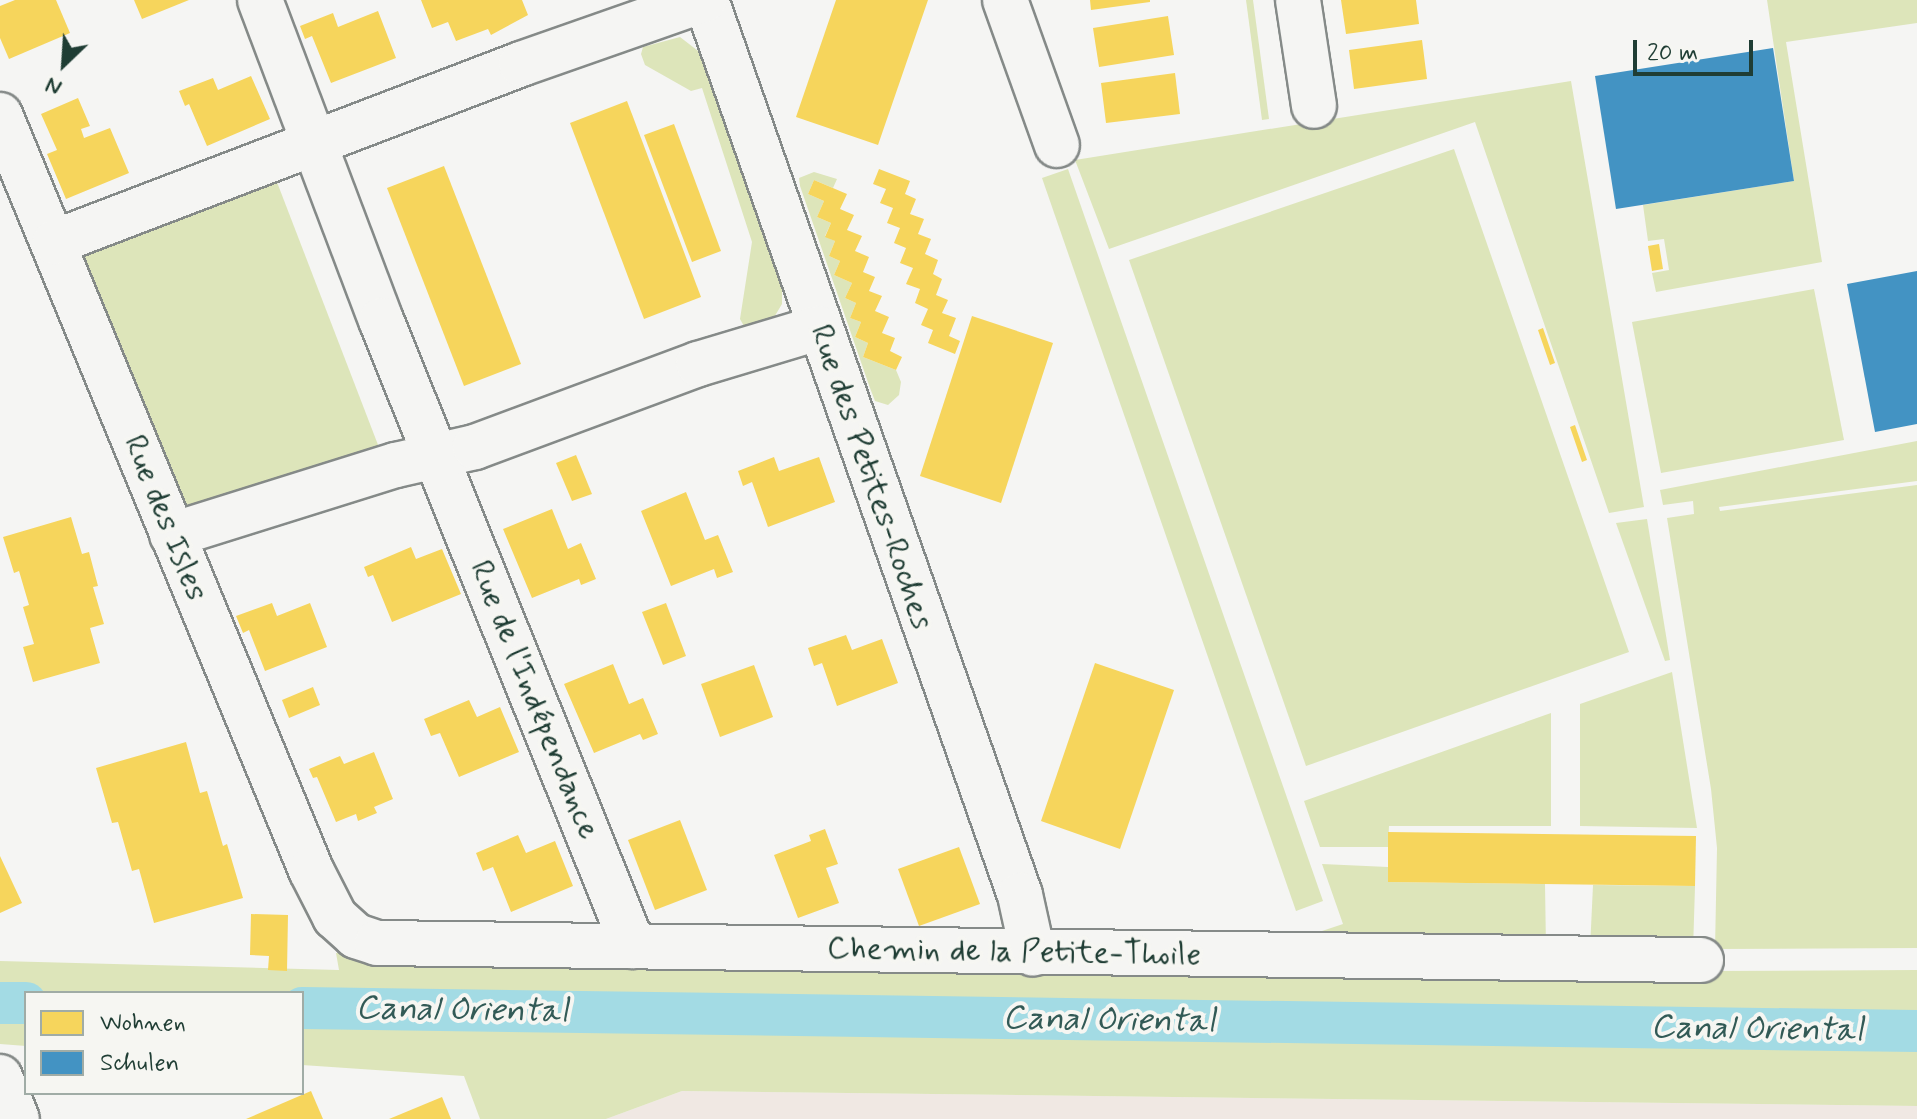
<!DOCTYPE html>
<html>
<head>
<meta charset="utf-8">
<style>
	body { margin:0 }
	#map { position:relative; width:1917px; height:1119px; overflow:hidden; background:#f5f5f3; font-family:Mynerve,sans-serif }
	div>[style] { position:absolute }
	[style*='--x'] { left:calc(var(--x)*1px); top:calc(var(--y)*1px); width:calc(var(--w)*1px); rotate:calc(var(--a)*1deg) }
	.built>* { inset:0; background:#f0e8e3 }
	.green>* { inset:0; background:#dde5ba }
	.homes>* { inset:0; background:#f6d55c }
	.schools>* { inset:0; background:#4393c3 }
	.canal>* { height:42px; margin:-21px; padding:0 21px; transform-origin:21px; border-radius:21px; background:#a3dbe4 }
	.roads { filter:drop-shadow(2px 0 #858a88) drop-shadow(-2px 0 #858a88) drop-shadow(0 2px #858a88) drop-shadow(0 -2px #858a88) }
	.minor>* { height:44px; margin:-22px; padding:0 22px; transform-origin:22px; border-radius:22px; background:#f5f5f3 }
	span { translate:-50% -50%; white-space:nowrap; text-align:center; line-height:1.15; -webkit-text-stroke:8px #f6f6f2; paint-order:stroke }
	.street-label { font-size:32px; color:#1f3d34 }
	.water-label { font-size:34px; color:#325a56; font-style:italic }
	.legend { position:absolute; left:24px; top:991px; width:280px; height:104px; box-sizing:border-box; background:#f6f6f2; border:2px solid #a0aca6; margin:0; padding:10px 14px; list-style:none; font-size:24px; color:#1f3d34 }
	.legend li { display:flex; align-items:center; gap:16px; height:40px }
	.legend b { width:40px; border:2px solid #a0aca6 }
	.north { position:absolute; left:24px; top:24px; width:80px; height:80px; -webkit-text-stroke:6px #f6f6f2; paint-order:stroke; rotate:205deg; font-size:22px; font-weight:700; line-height:32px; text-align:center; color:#1f3d34 }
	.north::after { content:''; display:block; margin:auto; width:28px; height:36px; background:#1f3d34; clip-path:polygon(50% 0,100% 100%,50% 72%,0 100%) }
	.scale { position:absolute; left:1633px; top:40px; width:120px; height:36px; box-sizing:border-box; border:4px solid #1f3d34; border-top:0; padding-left:10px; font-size:24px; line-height:28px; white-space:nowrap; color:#1f3d34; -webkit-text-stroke:6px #f6f6f2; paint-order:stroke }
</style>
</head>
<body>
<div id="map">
	<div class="built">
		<div style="clip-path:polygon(682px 1091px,1917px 1106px,1917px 1119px,606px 1119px)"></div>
	</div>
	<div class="green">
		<div style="clip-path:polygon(1246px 0,1253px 0,1269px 119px,1262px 120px)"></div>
		<div style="clip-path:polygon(1767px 0,1917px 0,1917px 23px,1786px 42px,1822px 262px,1656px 292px,1652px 273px,1669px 270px,1664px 239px,1648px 241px,1643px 205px,1794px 181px)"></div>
		<div style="clip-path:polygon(680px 37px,702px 54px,782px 285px,782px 304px,773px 319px,745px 328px,740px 319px,752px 242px,702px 88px,691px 91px,645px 65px,641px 54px,643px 47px)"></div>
		<div style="clip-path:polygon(1571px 81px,1644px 507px,1609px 513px,1475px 122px,1109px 249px,1075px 160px)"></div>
		<div style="clip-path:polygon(1454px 149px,1629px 652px,1306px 766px,1129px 260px)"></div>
		<div style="clip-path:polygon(1068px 169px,1323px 901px,1296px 911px,1042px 178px)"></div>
		<div style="clip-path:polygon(814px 172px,837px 179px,833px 188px,814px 180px,808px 194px,824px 201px,817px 217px,831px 223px,825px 236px,835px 241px,829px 256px,840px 261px,834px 275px,852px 283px,845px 298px,856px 303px,850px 318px,861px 322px,855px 337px,868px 343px,863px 357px,896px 370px,901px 382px,899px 395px,888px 405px,875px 401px,870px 388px,800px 186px,799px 178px)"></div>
		<div style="clip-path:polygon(275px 177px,380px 450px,182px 510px,79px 263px,82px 252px)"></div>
		<div style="clip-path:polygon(1814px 289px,1844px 440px,1661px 473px,1632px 322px)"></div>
		<div style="clip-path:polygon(1917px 441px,1917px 481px,1719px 507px,1720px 511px,1917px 485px,1917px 948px,1715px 949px,1717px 848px,1711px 789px,1667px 518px,1694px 514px,1693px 501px,1663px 505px,1660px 490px)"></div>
		<div style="clip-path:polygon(1647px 519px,1670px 660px,1665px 661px,1616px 523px)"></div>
		<div style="clip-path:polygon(1672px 672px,1697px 828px,1580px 826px,1580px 704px)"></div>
		<div style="clip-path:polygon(1551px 713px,1551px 826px,1389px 826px,1388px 847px,1320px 847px,1304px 801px)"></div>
		<div style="clip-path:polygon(1322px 864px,1388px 867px,1388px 882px,1545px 884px,1546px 948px,1304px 937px,1343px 924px)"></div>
		<div style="clip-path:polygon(1593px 885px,1695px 886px,1693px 950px,1590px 949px)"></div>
		<div style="clip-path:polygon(373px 950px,1710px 971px,1917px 970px,1917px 1106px,682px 1091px,606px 1119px,480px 1119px,464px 1076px,302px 1065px,302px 993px,26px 993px,26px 1046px,0 1044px,0 961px,339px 970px,336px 953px)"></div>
	</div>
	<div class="homes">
		<div style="clip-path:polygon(15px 0,56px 0,70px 33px,9px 59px,0 38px,0 6px)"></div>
		<div style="clip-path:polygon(134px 0,189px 0,142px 19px)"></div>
		<div style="clip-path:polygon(421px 0,522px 0,528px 15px,491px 35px,488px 29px,456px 41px,448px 22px,432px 28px)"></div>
		<div style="clip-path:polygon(836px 0,928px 0,878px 145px,796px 117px)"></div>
		<div style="clip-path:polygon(1090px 0,1150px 0,1150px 2px,1091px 10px)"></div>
		<div style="clip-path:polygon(1341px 0,1416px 0,1419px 24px,1346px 34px)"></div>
		<div style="clip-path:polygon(378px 11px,396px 58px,331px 83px,312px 36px,305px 39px,300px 26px,333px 13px,338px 27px)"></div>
		<div style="clip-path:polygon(1168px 16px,1174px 55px,1099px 67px,1093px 28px)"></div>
		<div style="clip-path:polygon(1422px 40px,1427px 79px,1354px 89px,1349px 50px)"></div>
		<div style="clip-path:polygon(1175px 73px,1180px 114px,1106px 123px,1101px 83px)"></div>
		<div style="clip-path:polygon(251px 76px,270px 119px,207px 146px,189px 104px,185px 106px,179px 91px,213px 78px,218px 90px)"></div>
		<div style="clip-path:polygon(78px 98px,90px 126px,81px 129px,84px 138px,110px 128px,129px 173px,66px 199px,47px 154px,57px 150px,41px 114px)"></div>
		<div style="clip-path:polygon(627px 101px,701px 297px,644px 319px,570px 123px)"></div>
		<div style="clip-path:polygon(674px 124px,721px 251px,692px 262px,644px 135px)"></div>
		<div style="clip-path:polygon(444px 166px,521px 364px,464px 386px,387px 188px)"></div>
		<div style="clip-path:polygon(879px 169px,910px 181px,905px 194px,916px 199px,910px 214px,924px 219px,918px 234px,931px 239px,925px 254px,938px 260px,933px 274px,942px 279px,936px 295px,948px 300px,942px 313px,956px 318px,949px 336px,960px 341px,955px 354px,928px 343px,933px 330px,921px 325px,928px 309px,915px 303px,920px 289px,906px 284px,913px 268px,900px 263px,906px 248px,894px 243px,900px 228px,887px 223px,893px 208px,880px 203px,886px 189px,873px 184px)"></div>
		<div style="clip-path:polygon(814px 180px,847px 194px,840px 209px,854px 215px,847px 230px,862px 236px,855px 251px,869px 257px,863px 272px,875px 277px,869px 291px,882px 296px,875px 311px,889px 317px,882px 333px,895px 338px,890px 351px,902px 357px,896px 370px,863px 357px,868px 343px,855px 337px,861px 322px,850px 318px,856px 303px,845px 298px,852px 283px,834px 275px,840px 261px,829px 256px,835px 241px,825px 237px,831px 223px,817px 217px,824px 201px,808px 194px)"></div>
		<div style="clip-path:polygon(1659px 244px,1663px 269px,1652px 271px,1648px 246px)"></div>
		<div style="clip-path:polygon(972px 316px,1053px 343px,1001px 503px,920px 476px)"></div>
		<div style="clip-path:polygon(1543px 328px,1555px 363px,1550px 365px,1538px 330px)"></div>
		<div style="clip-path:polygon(1575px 425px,1587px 460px,1582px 462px,1570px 427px)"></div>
		<div style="clip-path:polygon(576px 455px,592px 494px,572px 501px,556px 463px)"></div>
		<div style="clip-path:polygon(774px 457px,779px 471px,819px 457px,835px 502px,768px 527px,752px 482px,743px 486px,738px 471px)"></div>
		<div style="clip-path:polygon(686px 492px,705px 540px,718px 535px,733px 572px,717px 578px,714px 569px,671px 586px,641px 511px)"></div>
		<div style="clip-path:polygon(552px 509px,568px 549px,581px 543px,596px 579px,581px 585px,579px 579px,532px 598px,503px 529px)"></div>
		<div style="clip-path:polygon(71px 517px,82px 554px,89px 552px,98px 586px,93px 587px,104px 624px,90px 628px,100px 663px,33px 682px,23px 647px,34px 644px,23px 607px,29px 605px,19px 571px,14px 573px,3px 537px)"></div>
		<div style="clip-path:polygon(411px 547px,416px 559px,442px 549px,461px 594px,392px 622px,373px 575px,368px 577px,364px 567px)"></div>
		<div style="clip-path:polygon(272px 603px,277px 616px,310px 603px,327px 647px,265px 671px,249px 630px,243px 633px,236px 616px)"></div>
		<div style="clip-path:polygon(666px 603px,686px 656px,663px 665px,642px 612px)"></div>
		<div style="clip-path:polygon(846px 635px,852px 650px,882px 639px,898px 683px,837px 706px,822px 663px,814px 666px,808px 648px)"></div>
		<div style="clip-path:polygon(1095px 663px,1174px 690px,1120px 849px,1041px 821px)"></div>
		<div style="clip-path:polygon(613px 664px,629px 704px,643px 698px,658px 734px,643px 740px,640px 734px,594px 753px,564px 684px)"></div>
		<div style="clip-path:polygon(754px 665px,773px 717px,720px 737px,701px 684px)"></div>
		<div style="clip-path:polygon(313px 687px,320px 705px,289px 718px,282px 700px)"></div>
		<div style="clip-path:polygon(469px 700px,477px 717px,500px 707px,519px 752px,459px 777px,440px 733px,431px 736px,424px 719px)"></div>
		<div style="clip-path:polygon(186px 742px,200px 793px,207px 791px,223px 846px,227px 844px,243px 898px,154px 923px,139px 869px,132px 871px,118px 822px,112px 823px,96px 768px)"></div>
		<div style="clip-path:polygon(374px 752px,393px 799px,374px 807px,377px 813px,358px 821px,356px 814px,336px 822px,317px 777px,313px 778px,309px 769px,340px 756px,344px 764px)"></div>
		<div style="clip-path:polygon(680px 820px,707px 890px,655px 910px,628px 840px)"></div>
		<div style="clip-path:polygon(825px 829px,838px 864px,826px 868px,839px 903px,798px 918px,774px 855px,811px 841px,809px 835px)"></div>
		<div style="clip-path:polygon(1388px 832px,1696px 836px,1695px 886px,1388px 882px)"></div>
		<div style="clip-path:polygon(518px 835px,526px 853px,555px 841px,573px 886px,511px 912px,493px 867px,483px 871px,476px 853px)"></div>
		<div style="clip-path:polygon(959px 847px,980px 904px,919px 926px,898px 869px)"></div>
		<div style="clip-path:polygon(0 856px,22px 903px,0 913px)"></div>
		<div style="clip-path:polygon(251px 914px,288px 915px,287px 971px,268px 970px,269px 956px,250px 955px)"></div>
		<div style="clip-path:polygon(311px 1091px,323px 1119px,246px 1119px)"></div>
		<div style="clip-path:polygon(442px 1097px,451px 1119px,389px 1119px)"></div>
	</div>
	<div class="schools">
		<div style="clip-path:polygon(1773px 48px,1794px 181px,1616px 209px,1595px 76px)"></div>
		<div style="clip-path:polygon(1917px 271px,1917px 424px,1875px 432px,1847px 284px)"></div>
	</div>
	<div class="canal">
		<div style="--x:0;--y:1003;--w:26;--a:0"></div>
		<div style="--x:302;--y:1008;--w:1615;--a:0.82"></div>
	</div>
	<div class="roads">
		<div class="minor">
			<div style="--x:260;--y:0;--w:342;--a:69.3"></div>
			<div style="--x:381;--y:320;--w:675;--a:68.07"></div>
			<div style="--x:706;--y:0;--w:948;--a:70.67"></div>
			<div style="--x:1020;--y:895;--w:60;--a:77.6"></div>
			<div style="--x:1005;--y:0;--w:154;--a:70.3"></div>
			<div style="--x:1298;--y:0;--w:107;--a:81.4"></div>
			<div style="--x:0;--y:115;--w:817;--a:67.61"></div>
			<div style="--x:311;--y:870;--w:53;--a:62.9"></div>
			<div style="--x:335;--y:917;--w:28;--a:42"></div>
			<div style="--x:356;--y:936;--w:22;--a:18"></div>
			<div style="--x:377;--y:943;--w:1324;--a:0.74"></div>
			<div style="--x:55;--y:242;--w:499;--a:-20.9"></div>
			<div style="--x:521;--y:64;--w:194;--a:-19.3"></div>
			<div style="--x:172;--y:535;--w:235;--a:-17.4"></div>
			<div style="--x:396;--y:465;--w:81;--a:-12.8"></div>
			<div style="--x:475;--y:447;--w:238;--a:-20.4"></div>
			<div style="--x:698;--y:364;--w:125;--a:-16.7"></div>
			<div style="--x:0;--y:1077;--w:45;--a:68"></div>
		</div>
	</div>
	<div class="street-label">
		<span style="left:871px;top:477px;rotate:71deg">Rue des Petites-Roches</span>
		<span style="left:165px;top:518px;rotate:68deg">Rue des Isles</span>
		<span style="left:534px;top:700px;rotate:68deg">Rue de l'Indépendance</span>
		<span style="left:1014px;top:952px;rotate:1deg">Chemin de la Petite-Thoile</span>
	</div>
	<div class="water-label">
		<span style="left:462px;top:1010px;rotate:1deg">Canal Oriental</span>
		<span style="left:1109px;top:1020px;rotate:1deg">Canal Oriental</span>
		<span style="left:1757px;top:1029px;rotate:1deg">Canal Oriental</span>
	</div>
	<ul class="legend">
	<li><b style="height:22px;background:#f6d55c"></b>Wohnen</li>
	<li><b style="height:22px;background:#4393c3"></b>Schulen</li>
	</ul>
	<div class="north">N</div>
	<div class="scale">20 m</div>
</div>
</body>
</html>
